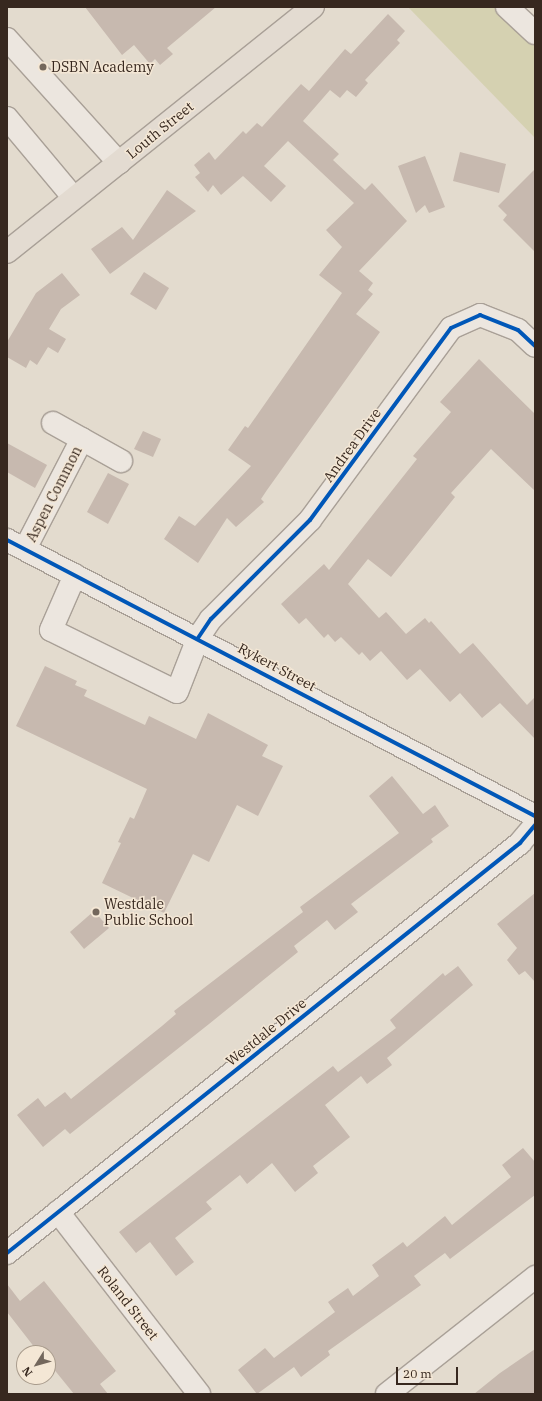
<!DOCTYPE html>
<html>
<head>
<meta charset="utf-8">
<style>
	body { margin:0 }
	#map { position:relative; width:542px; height:1401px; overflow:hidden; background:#e3dbce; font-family:"IBM Plex Serif",serif }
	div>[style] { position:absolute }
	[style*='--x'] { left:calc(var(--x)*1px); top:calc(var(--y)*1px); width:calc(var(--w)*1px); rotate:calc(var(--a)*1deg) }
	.green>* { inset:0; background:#d5d1b1 }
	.building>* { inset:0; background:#c7b9af }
	.roads { filter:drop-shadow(1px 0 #a9a097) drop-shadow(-1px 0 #a9a097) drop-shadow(0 1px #a9a097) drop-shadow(0 -1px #a9a097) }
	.minor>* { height:22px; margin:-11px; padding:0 11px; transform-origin:11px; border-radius:11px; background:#ece6df }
	.major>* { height:22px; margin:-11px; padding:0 11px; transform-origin:11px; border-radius:11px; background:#e3dbd1 }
	.cycleway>* { height:4px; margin:-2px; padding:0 2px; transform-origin:2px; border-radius:2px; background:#0057b8 }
	.dots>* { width:11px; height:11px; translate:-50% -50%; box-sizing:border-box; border:2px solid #f4e7d5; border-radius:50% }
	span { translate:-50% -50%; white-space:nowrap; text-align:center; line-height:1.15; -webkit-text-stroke:3px #f4e7d5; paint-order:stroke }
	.poi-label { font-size:14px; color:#37281f }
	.left { translate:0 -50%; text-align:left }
	.street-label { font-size:14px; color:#37281f }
	.frame { position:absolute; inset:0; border:8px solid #37281f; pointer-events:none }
	.north { position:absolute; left:16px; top:1345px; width:40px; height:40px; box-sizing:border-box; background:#f4e7d5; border:1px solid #a89b8c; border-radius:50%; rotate:233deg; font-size:11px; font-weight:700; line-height:16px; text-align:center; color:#37281f }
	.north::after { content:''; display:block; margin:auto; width:14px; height:18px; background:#73675c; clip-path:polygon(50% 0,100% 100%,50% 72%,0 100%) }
	.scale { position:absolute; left:396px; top:1367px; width:62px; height:18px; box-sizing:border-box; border:2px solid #37281f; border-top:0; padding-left:5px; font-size:12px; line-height:14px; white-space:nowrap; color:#37281f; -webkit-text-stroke:3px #f4e7d5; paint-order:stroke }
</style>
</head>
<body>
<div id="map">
	<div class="green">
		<div style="clip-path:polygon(408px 7px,500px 7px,535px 42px,535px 138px)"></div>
	</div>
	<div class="building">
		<div style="clip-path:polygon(85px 7px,216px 7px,167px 48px,173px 54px,160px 65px,155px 59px,150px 64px,134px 45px,122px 55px)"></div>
		<div style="clip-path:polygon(388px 14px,405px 31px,397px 40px,400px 43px,365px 80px,368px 83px,356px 97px,347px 90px,340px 98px,330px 90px,303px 121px,339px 154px,333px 160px,365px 190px,372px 183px,407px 221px,359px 271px,373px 283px,368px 290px,373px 294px,356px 314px,380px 332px,267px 490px,261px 499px,264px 502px,236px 527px,227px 518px,198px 563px,164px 539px,179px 516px,195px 526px,251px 466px,228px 450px,245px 426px,248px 428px,342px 293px,319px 275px,342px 247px,326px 230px,354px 203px,288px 141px,264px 166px,286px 186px,271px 202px,243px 176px,221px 195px,213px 185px,208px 192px,195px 177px,200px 173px,194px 165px,209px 152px,215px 160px,243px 131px,246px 134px,257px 123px,262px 127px,301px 84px,309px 91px,345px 49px,351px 54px)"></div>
		<div style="clip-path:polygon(460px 152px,506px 164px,499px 193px,453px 181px)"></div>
		<div style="clip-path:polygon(425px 156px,445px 207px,429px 213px,425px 205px,416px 213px,398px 166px)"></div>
		<div style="clip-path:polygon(535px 169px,535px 252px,503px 220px,507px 215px,498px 206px)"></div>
		<div style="clip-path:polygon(167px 190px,196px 211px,110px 274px,91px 249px,122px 227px,133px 240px)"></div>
		<div style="clip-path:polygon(144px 272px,169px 288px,156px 310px,130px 294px)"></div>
		<div style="clip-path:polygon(62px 273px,80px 295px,61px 309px,49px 329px,66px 339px,58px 353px,48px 347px,37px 365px,30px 360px,26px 368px,7px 357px,7px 342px,36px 293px)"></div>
		<div style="clip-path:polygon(479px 359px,535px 414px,535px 491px,491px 449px,451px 493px,455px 497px,391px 577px,368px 559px,348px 584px,379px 618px,386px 612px,406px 634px,425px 618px,429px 623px,431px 621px,460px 654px,473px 643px,527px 705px,535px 697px,535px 739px,500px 703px,482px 718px,460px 693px,450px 702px,420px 669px,407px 680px,381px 651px,370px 661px,362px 652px,359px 655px,341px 637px,335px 642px,328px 634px,324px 638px,306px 618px,299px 624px,281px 604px,324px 564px,329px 570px,417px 459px,413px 456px,451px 412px,440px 402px)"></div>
		<div style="clip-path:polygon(143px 431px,161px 439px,153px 457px,134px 449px)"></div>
		<div style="clip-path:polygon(7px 443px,47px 465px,35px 488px,7px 472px)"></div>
		<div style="clip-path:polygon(108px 473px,129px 484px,108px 524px,87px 512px)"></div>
		<div style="clip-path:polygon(45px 666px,77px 681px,75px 685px,87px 690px,84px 696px,145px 725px,149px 716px,196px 739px,208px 713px,268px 745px,262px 756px,283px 766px,258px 816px,237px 805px,209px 862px,193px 854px,164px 913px,102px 883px,121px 843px,118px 842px,130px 817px,134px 819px,147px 789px,16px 726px)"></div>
		<div style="clip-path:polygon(392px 776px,423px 814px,435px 805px,449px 826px,431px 839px,433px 842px,351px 904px,358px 912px,335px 930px,327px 920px,294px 946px,298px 952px,209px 1024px,70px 1134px,65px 1129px,43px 1147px,17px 1115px,38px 1098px,45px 1107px,65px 1092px,71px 1099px,162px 1026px,176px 1014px,174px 1011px,303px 912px,300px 907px,399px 833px,369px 796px)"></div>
		<div style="clip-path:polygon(535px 893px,535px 982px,525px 971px,519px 975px,507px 960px,517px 948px,497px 924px)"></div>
		<div style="clip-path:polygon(94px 911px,109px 928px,84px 949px,70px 932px)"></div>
		<div style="clip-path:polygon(458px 966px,473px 985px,387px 1058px,392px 1065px,367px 1084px,361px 1076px,325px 1105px,350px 1137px,313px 1166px,318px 1173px,295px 1192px,272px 1163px,247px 1184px,240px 1175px,206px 1202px,212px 1209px,175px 1238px,194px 1262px,176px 1276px,150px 1242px,136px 1253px,119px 1232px,333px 1066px,338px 1072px,396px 1028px,390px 1020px,443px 973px,445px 976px)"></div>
		<div style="clip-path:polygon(523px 1148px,535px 1162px,535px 1195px,450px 1259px,445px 1253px,414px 1276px,421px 1285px,328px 1351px,330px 1355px,301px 1377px,294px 1367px,257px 1394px,238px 1370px,265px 1348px,274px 1358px,335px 1312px,328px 1302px,348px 1288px,353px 1296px,379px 1276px,372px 1265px,403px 1242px,407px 1247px,445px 1216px,452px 1225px,511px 1177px,502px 1165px)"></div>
		<div style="clip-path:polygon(44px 1281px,116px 1371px,100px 1384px,108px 1394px,74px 1394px,48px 1362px,48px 1353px,40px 1353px,35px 1348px,7px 1312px,7px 1284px,20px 1301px)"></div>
		<div style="clip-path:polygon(535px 1349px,535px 1394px,474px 1394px,500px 1373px)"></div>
	</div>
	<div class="roads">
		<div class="minor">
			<div style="--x:507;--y:7;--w:38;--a:43"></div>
			<div style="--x:7;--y:39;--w:167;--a:47.9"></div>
			<div style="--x:7;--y:118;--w:104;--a:50.1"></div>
			<div style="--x:53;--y:423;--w:78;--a:29.2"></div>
			<div style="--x:7;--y:540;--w:596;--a:27.6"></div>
			<div style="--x:25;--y:549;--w:124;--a:-62.6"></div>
			<div style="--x:75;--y:575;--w:60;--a:113.6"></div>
			<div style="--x:51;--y:630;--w:140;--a:26.2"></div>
			<div style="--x:177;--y:692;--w:58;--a:-68.7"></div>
			<div style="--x:198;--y:638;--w:23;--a:-56"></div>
			<div style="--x:211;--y:619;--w:140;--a:-45"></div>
			<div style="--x:310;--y:520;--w:238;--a:-53.7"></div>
			<div style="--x:451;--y:328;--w:32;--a:-24"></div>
			<div style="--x:480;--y:315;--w:41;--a:21.5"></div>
			<div style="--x:518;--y:330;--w:23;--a:43"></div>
			<div style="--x:58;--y:1212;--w:230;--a:52.2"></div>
			<div style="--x:7;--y:1253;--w:657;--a:-38.63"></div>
			<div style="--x:520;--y:843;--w:23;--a:-50"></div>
			<div style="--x:387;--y:1394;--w:189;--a:-38.3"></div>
		</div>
		<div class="major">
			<div style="--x:7;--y:252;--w:392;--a:-38.7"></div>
		</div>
	</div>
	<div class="cycleway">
		<div style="--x:7;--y:540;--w:596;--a:27.6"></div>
		<div style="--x:198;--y:638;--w:23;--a:-56"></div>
		<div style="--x:211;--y:619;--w:140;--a:-45"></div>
		<div style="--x:310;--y:520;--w:238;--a:-53.7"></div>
		<div style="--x:451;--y:328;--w:32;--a:-24"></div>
		<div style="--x:480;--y:315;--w:41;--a:21.5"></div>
		<div style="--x:518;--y:330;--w:23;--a:43"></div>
		<div style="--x:7;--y:1253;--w:657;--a:-38.63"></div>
		<div style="--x:520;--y:843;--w:23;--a:-50"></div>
	</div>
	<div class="dots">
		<div style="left:43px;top:67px;background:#73675c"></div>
		<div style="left:96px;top:912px;background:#73675c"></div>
	</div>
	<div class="poi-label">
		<span class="left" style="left:51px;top:67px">DSBN Academy</span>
		<span class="left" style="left:104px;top:912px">Westdale<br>Public School</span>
	</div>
	<div class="street-label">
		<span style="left:160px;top:130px;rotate:-39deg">Louth Street</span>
		<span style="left:352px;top:445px;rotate:-54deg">Andrea Drive</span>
		<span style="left:54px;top:494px;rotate:-63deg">Aspen Common</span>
		<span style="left:277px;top:667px;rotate:28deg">Rykert Street</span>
		<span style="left:266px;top:1032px;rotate:-39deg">Westdale Drive</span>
		<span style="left:128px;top:1303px;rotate:52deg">Roland Street</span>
	</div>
	<div class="frame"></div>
	<div class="north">N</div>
	<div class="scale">20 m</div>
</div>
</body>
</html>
